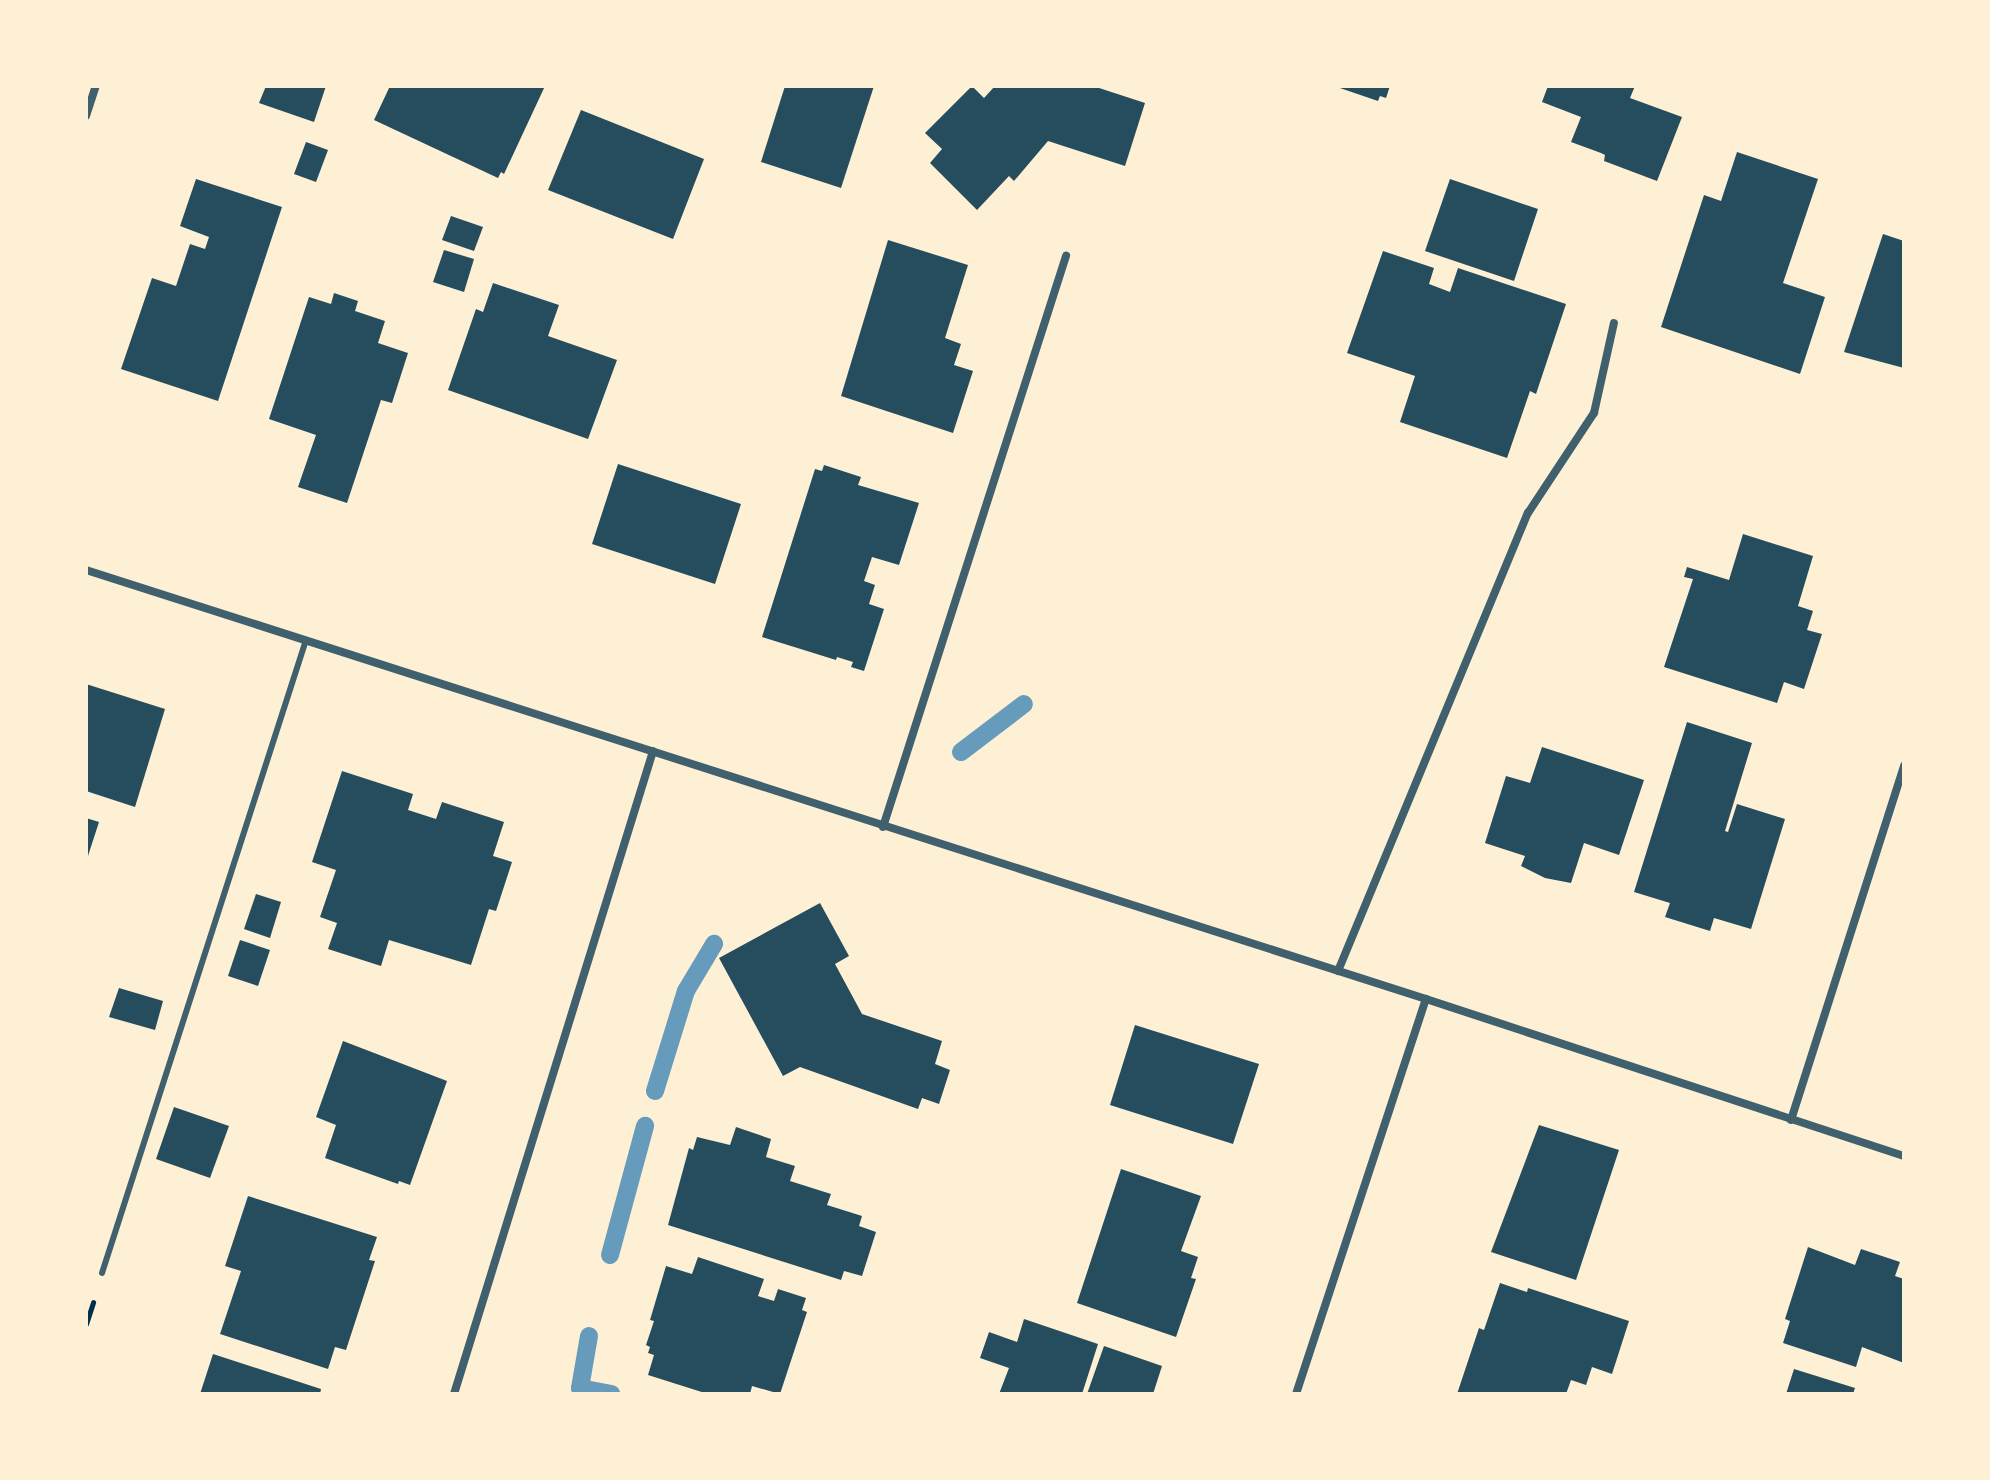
<!DOCTYPE html>
<style>
body{margin:0}
#map{position:relative;width:1990px;height:1480px;overflow:hidden;background:#fdf0d5;font-family:Raleway,sans-serif}
div>[style]{position:absolute}
.stream>*{height:18px;margin:-9px;padding:0 9px;transform-origin:9px;border-radius:9px;background:#669bbc}
.building>*{inset:0;background:#264d5e}
.path>*{height:5px;margin:-2.5px;padding:0 2.5px;transform-origin:2.5px;border-radius:2.5px;background:#003049}
.service>*{height:6px;margin:-3px;padding:0 3px;transform-origin:3px;border-radius:3px;background:#3f606c}
.minor>*{height:8px;margin:-4px;padding:0 4px;transform-origin:4px;border-radius:4px;background:#3f606c}
span{translate:-50% -50%;white-space:nowrap;text-align:center;line-height:1.15;-webkit-text-stroke:7px #fdf0d5;paint-order:stroke}
.frame{position:absolute;inset:0;border:88px solid #fdf0d5;pointer-events:none}
</style>
<div id="map">
<div class="stream">
<i style="left:961px;top:752px;width:79px;rotate:-37.3deg"></i>
<i style="left:655px;top:1091px;width:105px;rotate:-72.8deg"></i>
<i style="left:686px;top:991px;width:55px;rotate:-59.2deg"></i>
<i style="left:610px;top:1255px;width:134px;rotate:-74.8deg"></i>
<i style="left:589px;top:1336px;width:53px;rotate:99.8deg"></i>
<i style="left:580px;top:1388px;width:32px;rotate:11deg"></i>
</div>
<div class="building">
<i style="clip-path:polygon(266px 86px,326px 86px,314px 122px,259px 103px)"></i>
<i style="clip-path:polygon(390px 86px,545px 86px,504px 174px,501px 172px,498px 178px,374px 120px)"></i>
<i style="clip-path:polygon(785px 86px,874px 86px,841px 188px,761px 162px)"></i>
<i style="clip-path:polygon(972px 86px,984px 98px,995px 86px,1093px 86px,1145px 103px,1125px 166px,1048px 141px,1014px 181px,1009px 176px,977px 210px,930px 163px,942px 149px,925px 133px)"></i>
<i style="clip-path:polygon(1334px 86px,1390px 86px,1386px 98px,1380px 96px,1378px 101px)"></i>
<i style="clip-path:polygon(1548px 86px,1635px 86px,1630px 98px,1682px 117px,1657px 181px,1604px 161px,1605px 155px,1601px 153px,1571px 142px,1581px 117px,1542px 102px)"></i>
<i style="clip-path:polygon(581px 110px,704px 159px,673px 239px,548px 190px)"></i>
<i style="clip-path:polygon(306px 142px,328px 150px,316px 182px,294px 174px)"></i>
<i style="clip-path:polygon(1737px 152px,1818px 179px,1783px 283px,1825px 297px,1800px 374px,1661px 327px,1704px 195px,1721px 201px)"></i>
<i style="clip-path:polygon(196px 179px,282px 207px,218px 401px,121px 369px,152px 278px,176px 286px,190px 244px,205px 249px,209px 237px,180px 226px)"></i>
<i style="clip-path:polygon(1450px 179px,1538px 209px,1514px 281px,1425px 251px)"></i>
<i style="clip-path:polygon(451px 216px,483px 227px,474px 251px,442px 240px)"></i>
<i style="clip-path:polygon(1883px 234px,1904px 241px,1904px 368px,1844px 352px)"></i>
<i style="clip-path:polygon(888px 240px,968px 265px,945px 338px,961px 344px,954px 365px,973px 371px,953px 433px,841px 396px)"></i>
<i style="clip-path:polygon(444px 250px,474px 259px,464px 292px,433px 282px)"></i>
<i style="clip-path:polygon(1383px 251px,1434px 268px,1429px 284px,1450px 292px,1458px 268px,1566px 304px,1536px 394px,1530px 391px,1507px 458px,1400px 422px,1415px 376px,1347px 353px)"></i>
<i style="clip-path:polygon(493px 283px,559px 305px,548px 336px,617px 360px,588px 439px,448px 390px,476px 309px,483px 312px)"></i>
<i style="clip-path:polygon(334px 293px,358px 301px,355px 311px,385px 321px,378px 343px,408px 353px,392px 403px,381px 400px,347px 503px,298px 487px,316px 435px,269px 419px,309px 297px,331px 304px)"></i>
<i style="clip-path:polygon(618px 464px,741px 504px,715px 584px,592px 544px)"></i>
<i style="clip-path:polygon(824px 465px,861px 477px,858px 485px,919px 503px,899px 565px,872px 557px,864px 581px,875px 585px,869px 604px,884px 609px,864px 671px,851px 667px,853px 662px,837px 657px,836px 660px,762px 637px,815px 469px,822px 471px)"></i>
<i style="clip-path:polygon(1743px 534px,1813px 556px,1798px 606px,1813px 611px,1807px 630px,1822px 634px,1804px 689px,1784px 682px,1777px 703px,1664px 667px,1693px 579px,1684px 577px,1687px 567px,1729px 580px)"></i>
<i style="clip-path:polygon(86px 684px,165px 709px,135px 807px,86px 791px)"></i>
<i style="clip-path:polygon(1687px 722px,1752px 743px,1725px 831px,1728px 832px,1737px 804px,1785px 819px,1751px 929px,1714px 918px,1710px 931px,1665px 917px,1670px 903px,1634px 892px)"></i>
<i style="clip-path:polygon(1542px 747px,1644px 780px,1619px 855px,1584px 843px,1571px 883px,1545px 878px,1521px 866px,1525px 856px,1485px 843px,1506px 776px,1530px 783px)"></i>
<i style="clip-path:polygon(342px 771px,413px 794px,408px 810px,436px 819px,442px 802px,504px 822px,493px 856px,512px 862px,496px 911px,489px 909px,471px 965px,389px 940px,381px 966px,328px 949px,337px 923px,320px 917px,336px 870px,312px 862px)"></i>
<i style="clip-path:polygon(86px 818px,99px 822px,87px 859px,86px 859px)"></i>
<i style="clip-path:polygon(256px 894px,281px 902px,270px 938px,244px 929px)"></i>
<i style="clip-path:polygon(820px 903px,849px 956px,835px 964px,862px 1014px,942px 1041px,935px 1064px,950px 1070px,939px 1104px,922px 1098px,918px 1109px,800px 1067px,783px 1076px,719px 958px)"></i>
<i style="clip-path:polygon(240px 940px,270px 950px,258px 986px,228px 976px)"></i>
<i style="clip-path:polygon(119px 988px,163px 1001px,155px 1030px,109px 1017px)"></i>
<i style="clip-path:polygon(1135px 1025px,1259px 1064px,1233px 1144px,1110px 1105px)"></i>
<i style="clip-path:polygon(343px 1041px,447px 1081px,410px 1185px,399px 1181px,398px 1184px,325px 1158px,336px 1125px,316px 1117px)"></i>
<i style="clip-path:polygon(174px 1107px,229px 1126px,210px 1178px,156px 1159px)"></i>
<i style="clip-path:polygon(1539px 1125px,1619px 1150px,1576px 1280px,1491px 1252px)"></i>
<i style="clip-path:polygon(736px 1127px,771px 1139px,766px 1157px,795px 1166px,790px 1181px,831px 1194px,827px 1205px,862px 1216px,859px 1226px,876px 1232px,862px 1276px,844px 1271px,841px 1280px,668px 1225px,689px 1148px,693px 1150px,697px 1137px,730px 1145px)"></i>
<i style="clip-path:polygon(1121px 1169px,1201px 1196px,1181px 1251px,1198px 1257px,1191px 1278px,1196px 1279px,1176px 1337px,1077px 1303px)"></i>
<i style="clip-path:polygon(248px 1196px,377px 1237px,369px 1260px,375px 1261px,346px 1350px,335px 1347px,328px 1369px,220px 1334px,241px 1271px,225px 1266px)"></i>
<i style="clip-path:polygon(1808px 1247px,1855px 1265px,1861px 1249px,1900px 1262px,1895px 1276px,1904px 1279px,1904px 1363px,1862px 1347px,1856px 1367px,1783px 1343px,1790px 1321px,1785px 1319px)"></i>
<i style="clip-path:polygon(698px 1257px,764px 1279px,758px 1296px,774px 1301px,778px 1289px,806px 1298px,802px 1310px,807px 1312px,780px 1394px,752px 1386px,750px 1394px,708px 1394px,648px 1375px,654px 1355px,648px 1353px,650px 1347px,646px 1345px,654px 1321px,650px 1320px,666px 1266px,692px 1274px)"></i>
<i style="clip-path:polygon(1500px 1283px,1527px 1292px,1528px 1288px,1629px 1321px,1612px 1374px,1592px 1367px,1586px 1385px,1571px 1380px,1566px 1394px,1457px 1394px,1479px 1328px,1484px 1330px)"></i>
<i style="clip-path:polygon(1024px 1319px,1098px 1344px,1082px 1394px,999px 1394px,1009px 1368px,980px 1358px,989px 1332px,1017px 1342px)"></i>
<i style="clip-path:polygon(1104px 1346px,1162px 1366px,1153px 1394px,1087px 1394px)"></i>
<i style="clip-path:polygon(213px 1354px,321px 1389px,320px 1394px,200px 1394px)"></i>
<i style="clip-path:polygon(1794px 1369px,1855px 1388px,1853px 1394px,1786px 1394px)"></i>
</div>
<div class="path">
<i style="left:86px;top:1324px;width:23px;rotate:-72deg"></i>
</div>
<div class="service">
<i style="left:102px;top:1273px;width:665px;rotate:-72.14deg"></i>
</div>
<div class="minor">
<i style="left:86px;top:116px;width:32px;rotate:-72deg"></i>
<i style="left:86px;top:570px;width:1407px;rotate:17.75deg"></i>
<i style="left:1426px;top:999px;width:503px;rotate:18.18deg"></i>
<i style="left:883px;top:827px;width:600px;rotate:-72.23deg"></i>
<i style="left:1338px;top:971px;width:496px;rotate:-67.5deg"></i>
<i style="left:1528px;top:513px;width:120px;rotate:-56.6deg"></i>
<i style="left:1594px;top:413px;width:92px;rotate:-77.5deg"></i>
<i style="left:1791px;top:1120px;width:372px;rotate:-72.3deg"></i>
<i style="left:454px;top:1394px;width:673px;rotate:-72.8deg"></i>
<i style="left:1296px;top:1394px;width:416px;rotate:-71.8deg"></i>
</div>
<div class="frame"></div>
</div>
